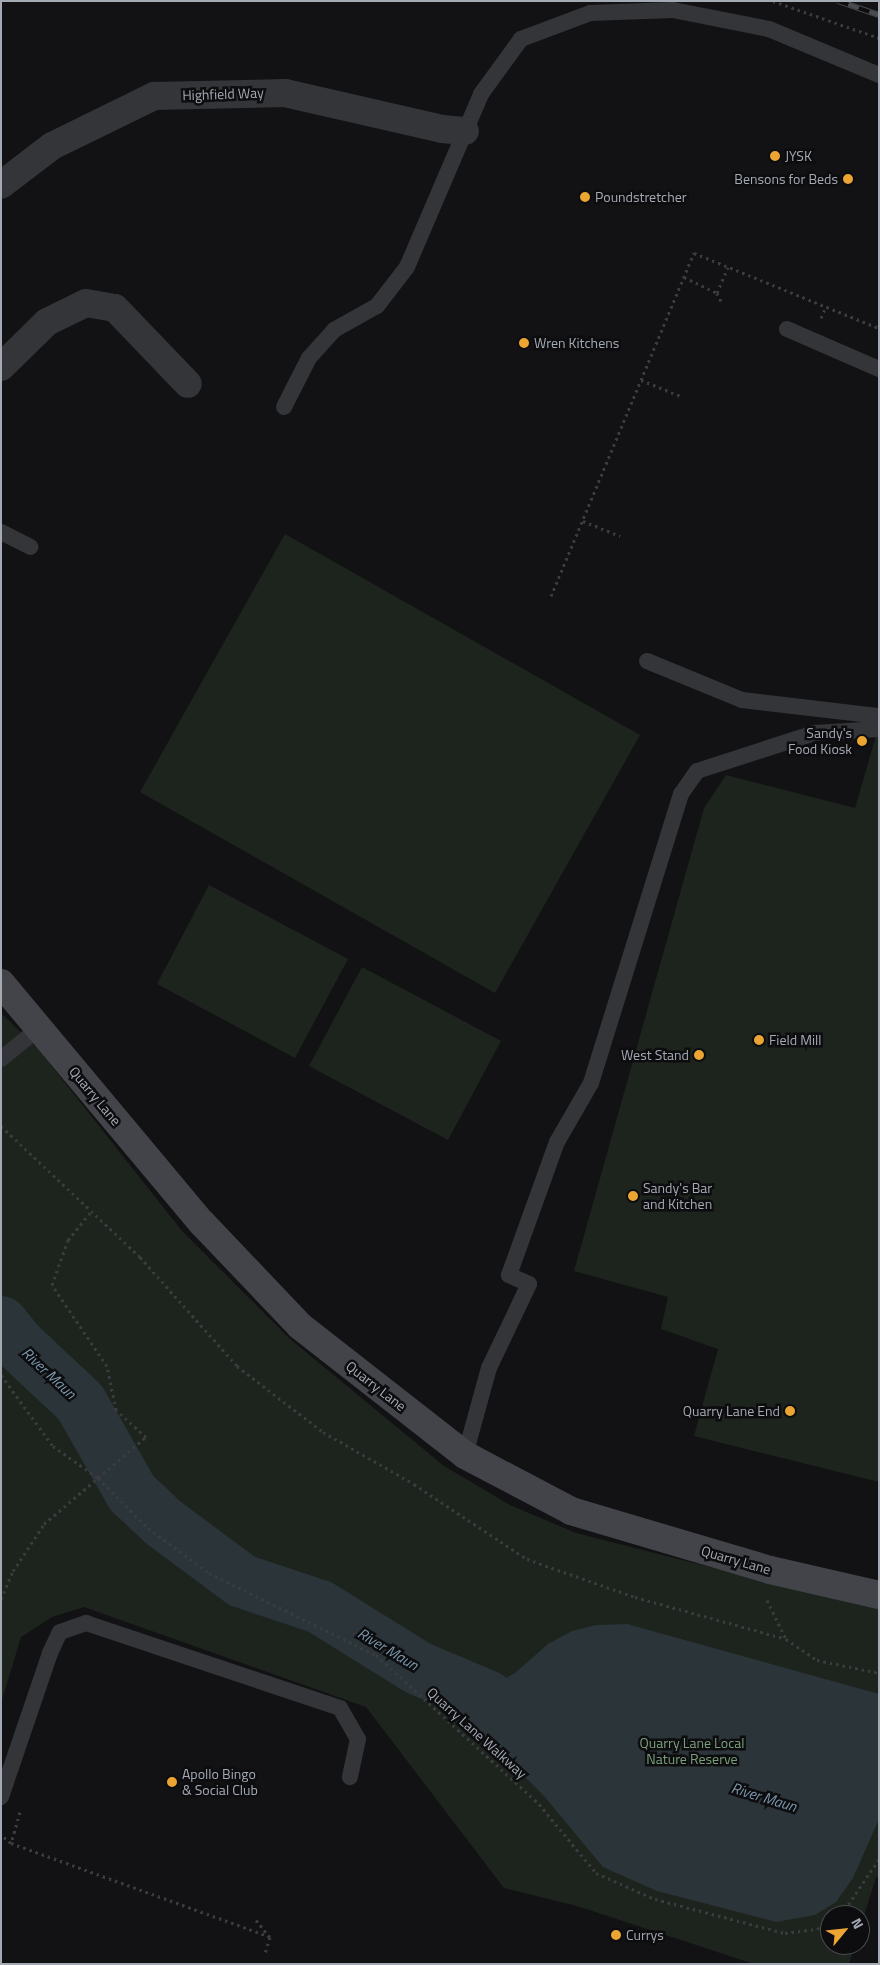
<!DOCTYPE html>
<style>
body{margin:0}
#map{position:relative;width:880px;height:1965px;overflow:hidden;background:#121214;font-family:"Titillium Web",sans-serif}
div>[style]{position:absolute}
.green>*{inset:0;background:#1d241d}
.water>*{inset:0;background:#2b3439}
.river>*{height:54px;margin:-27px;padding:0 27px;transform-origin:27px;border-radius:27px;background:#2b3439}
.path>*{height:3px;margin-top:-1.5px;transform-origin:0;background:repeating-linear-gradient(90deg,#3a3c40 0 2.5px,transparent 0 6.5px)}
.lane>*{height:16px;margin:-8px;padding:0 8px;transform-origin:8px;border-radius:8px;background:#333539}
.street>*{height:28px;margin:-14px;padding:0 14px;transform-origin:14px;border-radius:14px;background:#333539}
.secondary>*{height:28px;margin:-14px;padding:0 14px;transform-origin:14px;border-radius:14px;background:#424449}
.rail>*{height:5.5px;margin-top:-2.75px;transform-origin:0;background:repeating-linear-gradient(90deg,#0d0d0f 0 11px,#494b50 0 22px);box-sizing:border-box;border-block:1px solid #494b50}
.dots>*{width:14px;height:14px;translate:-50% -50%;box-sizing:border-box;border:2px solid #0d0d0f;border-radius:50%}
span{translate:-50% -50%;white-space:nowrap;text-align:center;line-height:1.15;-webkit-text-stroke:5px #0d0d0f;paint-order:stroke}
.street-label{font-size:14px;color:#a4aab4}
.poi-label{font-size:14px;color:#a4aab4}
.left{translate:0 -50%;text-align:left}
.right{translate:-100% -50%;text-align:right}
.park-label{font-size:14px;color:#7b9f7c}
.water-label{font-size:15px;color:#7c99af;font-style:italic}
.frame{position:absolute;inset:0;border:2px solid #a4aab4;pointer-events:none}
.north{position:absolute;left:820px;top:1905px;width:50px;height:50px;box-sizing:border-box;background:#0d0d0f;border:1px solid #494c51;border-radius:50%;rotate:62deg;font-size:14px;font-weight:700;line-height:20px;text-align:center;color:#a4aab4}
.north::after{content:'';display:block;margin:auto;width:18px;height:22px;background:#eca532;clip-path:polygon(50% 0,100% 100%,50% 72%,0 100%)}
</style>
<div id="map">
<div class="green">
<i style="clip-path:polygon(285px 534px,640px 735px,495px 993px,140px 792px)"></i>
<i style="clip-path:polygon(876px 736px,879px 737px,879px 1482px,694px 1436px,718px 1349px,661px 1329px,668px 1297px,574px 1271px,704px 808px,726px 775px,855px 808px)"></i>
<i style="clip-path:polygon(209px 885px,348px 959px,295px 1058px,157px 984px)"></i>
<i style="clip-path:polygon(362px 967px,501px 1041px,448px 1140px,309px 1066px)"></i>
<i style="clip-path:polygon(1px 1013px,39px 1050px,182px 1231px,290px 1339px,444px 1466px,510px 1505px,576px 1533px,733px 1573px,879px 1604px,879px 1878px,876px 1877px,860px 1929px,860px 1915px,830px 1915px,830px 1945px,855px 1945px,849px 1964px,754px 1964px,577px 1906px,504px 1888px,366px 1707px,84px 1607px,52px 1617px,21px 1637px,1px 1703px)"></i>
</div>
<div class="water">
<i style="clip-path:polygon(627px 1624px,879px 1694px,879px 1819px,853px 1878px,836px 1902px,815px 1915px,776px 1922px,657px 1891px,603px 1867px,544px 1796px,418px 1668px,444px 1668px,471px 1683px,492px 1686px,515px 1673px,548px 1644px,572px 1631px,596px 1625px)"></i>
</div>
<div class="river">
<i style="left:1px;top:1323px;width:28px;rotate:51deg"></i>
<i style="left:19px;top:1345px;width:83px;rotate:43.1deg"></i>
<i style="left:80px;top:1402px;width:105px;rotate:60.3deg"></i>
<i style="left:132px;top:1493px;width:44px;rotate:43.2deg"></i>
<i style="left:164px;top:1523px;width:97px;rotate:36.6deg"></i>
<i style="left:242px;top:1581px;width:82px;rotate:18.4deg"></i>
<i style="left:320px;top:1607px;width:115px;rotate:31.9deg"></i>
<i style="left:418px;top:1668px;width:75px;rotate:22.8deg"></i>
</div>
<div class="path">
<i style="left:773px;top:1px;width:112px;rotate:19.2deg"></i>
<i style="left:684px;top:277px;width:37px;rotate:26deg"></i>
<i style="left:721px;top:301px;width:9px;rotate:-117deg"></i>
<i style="left:717px;top:293px;width:28px;rotate:-67deg"></i>
<i style="left:821px;top:318px;width:13px;rotate:-67deg"></i>
<i style="left:641px;top:380px;width:42px;rotate:22.3deg"></i>
<i style="left:583px;top:521px;width:40px;rotate:22deg"></i>
<i style="left:551px;top:596px;width:372px;rotate:-67.4deg"></i>
<i style="left:694px;top:253px;width:200px;rotate:22.1deg"></i>
<i style="left:1px;top:1126px;width:191px;rotate:43.3deg"></i>
<i style="left:140px;top:1257px;width:146px;rotate:48.3deg"></i>
<i style="left:237px;top:1366px;width:108px;rotate:37.5deg"></i>
<i style="left:323px;top:1432px;width:105px;rotate:29.7deg"></i>
<i style="left:414px;top:1484px;width:136px;rotate:33.6deg"></i>
<i style="left:527px;top:1559px;width:114px;rotate:19.4deg"></i>
<i style="left:635px;top:1597px;width:157px;rotate:15.5deg"></i>
<i style="left:1px;top:1375px;width:88px;rotate:53.8deg"></i>
<i style="left:53px;top:1446px;width:55px;rotate:35.4deg"></i>
<i style="left:98px;top:1478px;width:71px;rotate:45deg"></i>
<i style="left:148px;top:1528px;width:76px;rotate:36.4deg"></i>
<i style="left:209px;top:1573px;width:186px;rotate:26.2deg"></i>
<i style="left:376px;top:1655px;width:221px;rotate:42.4deg"></i>
<i style="left:539px;top:1804px;width:89px;rotate:50.4deg"></i>
<i style="left:596px;top:1873px;width:64px;rotate:23.8deg"></i>
<i style="left:655px;top:1899px;width:134px;rotate:14.7deg"></i>
<i style="left:785px;top:1933px;width:32px;rotate:-7deg"></i>
<i style="left:817px;top:1929px;width:15px;rotate:-28deg"></i>
<i style="left:1px;top:1599px;width:30px;rotate:-67deg"></i>
<i style="left:13px;top:1571px;width:56px;rotate:-56.6deg"></i>
<i style="left:44px;top:1524px;width:134px;rotate:-40.5deg"></i>
<i style="left:146px;top:1437px;width:40px;rotate:-138deg"></i>
<i style="left:116px;top:1410px;width:45px;rotate:-101.6deg"></i>
<i style="left:107px;top:1366px;width:98px;rotate:-124.2deg"></i>
<i style="left:52px;top:1285px;width:48px;rotate:-70.4deg"></i>
<i style="left:68px;top:1240px;width:38px;rotate:-51deg"></i>
<i style="left:767px;top:1600px;width:43px;rotate:64deg"></i>
<i style="left:786px;top:1639px;width:37px;rotate:34deg"></i>
<i style="left:817px;top:1660px;width:63px;rotate:11.8deg"></i>
<i style="left:20px;top:1812px;width:32px;rotate:106deg"></i>
<i style="left:11px;top:1843px;width:276px;rotate:19.9deg"></i>
<i style="left:270px;top:1937px;width:17px;rotate:107deg"></i>
<i style="left:4px;top:1837px;width:9px;rotate:41deg"></i>
<i style="left:841px;top:1915px;width:68px;rotate:-55.8deg"></i>
<i style="left:256px;top:1920px;width:22px;rotate:51deg"></i>
</div>
<div class="lane">
<i style="left:787px;top:329px;width:100px;rotate:23.5deg"></i>
<i style="left:284px;top:407px;width:55px;rotate:-63deg"></i>
<i style="left:309px;top:358px;width:38px;rotate:-48deg"></i>
<i style="left:334px;top:330px;width:49px;rotate:-29.2deg"></i>
<i style="left:377px;top:306px;width:49px;rotate:-52.4deg"></i>
<i style="left:407px;top:267px;width:188px;rotate:-66.8deg"></i>
<i style="left:481px;top:94px;width:68px;rotate:-54deg"></i>
<i style="left:521px;top:39px;width:74px;rotate:-20.6deg"></i>
<i style="left:590px;top:13px;width:83px;rotate:-2.1deg"></i>
<i style="left:673px;top:10px;width:98px;rotate:11.2deg"></i>
<i style="left:769px;top:29px;width:119px;rotate:22.7deg"></i>
<i style="left:1px;top:532px;width:33px;rotate:27deg"></i>
<i style="left:647px;top:661px;width:103px;rotate:22.3deg"></i>
<i style="left:742px;top:700px;width:138px;rotate:6.7deg"></i>
<i style="left:1px;top:1059px;width:49px;rotate:-39.2deg"></i>
<i style="left:465px;top:1455px;width:90px;rotate:-74.6deg"></i>
<i style="left:489px;top:1368px;width:93px;rotate:-64.5deg"></i>
<i style="left:529px;top:1284px;width:22px;rotate:-156deg"></i>
<i style="left:509px;top:1275px;width:141px;rotate:-70.2deg"></i>
<i style="left:557px;top:1142px;width:68px;rotate:-60deg"></i>
<i style="left:591px;top:1083px;width:303px;rotate:-72.7deg"></i>
<i style="left:681px;top:794px;width:28px;rotate:-55deg"></i>
<i style="left:697px;top:771px;width:124px;rotate:-17.9deg"></i>
<i style="left:815px;top:733px;width:64px;rotate:-3.6deg"></i>
<i style="left:1px;top:1797px;width:152px;rotate:-71.2deg"></i>
<i style="left:50px;top:1653px;width:23px;rotate:-65deg"></i>
<i style="left:60px;top:1632px;width:28px;rotate:-19deg"></i>
<i style="left:86px;top:1623px;width:268px;rotate:18.5deg"></i>
<i style="left:340px;top:1708px;width:36px;rotate:60deg"></i>
<i style="left:358px;top:1739px;width:39px;rotate:102deg"></i>
</div>
<div class="street">
<i style="left:1px;top:185px;width:64px;rotate:-37.4deg"></i>
<i style="left:52px;top:146px;width:114px;rotate:-26.1deg"></i>
<i style="left:154px;top:96px;width:131px;rotate:-1.3deg"></i>
<i style="left:285px;top:93px;width:161px;rotate:12.9deg"></i>
<i style="left:442px;top:129px;width:23px;rotate:5deg"></i>
<i style="left:1px;top:367px;width:64px;rotate:-44.4deg"></i>
<i style="left:47px;top:322px;width:43px;rotate:-26deg"></i>
<i style="left:86px;top:303px;width:29px;rotate:10deg"></i>
<i style="left:115px;top:308px;width:105px;rotate:46.2deg"></i>
</div>
<div class="secondary">
<i style="left:1px;top:983px;width:313px;rotate:50.1deg"></i>
<i style="left:202px;top:1223px;width:142px;rotate:46.4deg"></i>
<i style="left:300px;top:1326px;width:209px;rotate:38deg"></i>
<i style="left:465px;top:1455px;width:120px;rotate:27.8deg"></i>
<i style="left:571px;top:1511px;width:208px;rotate:16.5deg"></i>
<i style="left:770px;top:1570px;width:112px;rotate:12.9deg"></i>
</div>
<div class="rail">
<i style="left:838px;top:1px;width:43px;rotate:18.9deg"></i>
</div>
<div class="dots">
<i style="left:775px;top:156px;background:#eca532"></i>
<i style="left:848px;top:179px;background:#eca532"></i>
<i style="left:585px;top:197px;background:#eca532"></i>
<i style="left:524px;top:343px;background:#eca532"></i>
<i style="left:862px;top:741px;background:#eca532"></i>
<i style="left:759px;top:1040px;background:#eca532"></i>
<i style="left:699px;top:1055px;background:#eca532"></i>
<i style="left:633px;top:1196px;background:#eca532"></i>
<i style="left:790px;top:1411px;background:#eca532"></i>
<i style="left:172px;top:1782px;background:#eca532"></i>
<i style="left:616px;top:1935px;background:#eca532"></i>
</div>
<div class="street-label">
<span style="left:223px;top:94px;rotate:-2deg">Highfield Way</span>
<span style="left:95px;top:1096px;rotate:50deg">Quarry Lane</span>
<span style="left:376px;top:1386px;rotate:38deg">Quarry Lane</span>
<span style="left:736px;top:1560px;rotate:16deg">Quarry Lane</span>
<span style="left:477px;top:1733px;rotate:42deg">Quarry Lane Walkway</span>
</div>
<div class="poi-label">
<span class="left" style="left:785px;top:156px">JYSK</span>
<span class="right" style="left:838px;top:179px">Bensons for Beds</span>
<span class="left" style="left:595px;top:197px">Poundstretcher</span>
<span class="left" style="left:534px;top:343px">Wren Kitchens</span>
<span class="right" style="left:852px;top:741px">Sandy's<br>Food Kiosk</span>
<span class="left" style="left:769px;top:1040px">Field Mill</span>
<span class="right" style="left:689px;top:1055px">West Stand</span>
<span class="left" style="left:643px;top:1196px">Sandy's Bar<br>and Kitchen</span>
<span class="right" style="left:780px;top:1411px">Quarry Lane End</span>
<span class="left" style="left:182px;top:1782px">Apollo Bingo<br>&amp; Social Club</span>
<span class="left" style="left:626px;top:1935px">Currys</span>
</div>
<div class="park-label">
<span style="left:692px;top:1751px">Quarry Lane Local<br>Nature Reserve</span>
</div>
<div class="water-label">
<span style="left:49px;top:1373px;rotate:43deg">River Maun</span>
<span style="left:388px;top:1649px;rotate:31deg">River Maun</span>
<span style="left:764px;top:1797px;rotate:17deg">River Maun</span>
</div>
<div class="frame"></div>
<div class="north">N</div>
</div>
